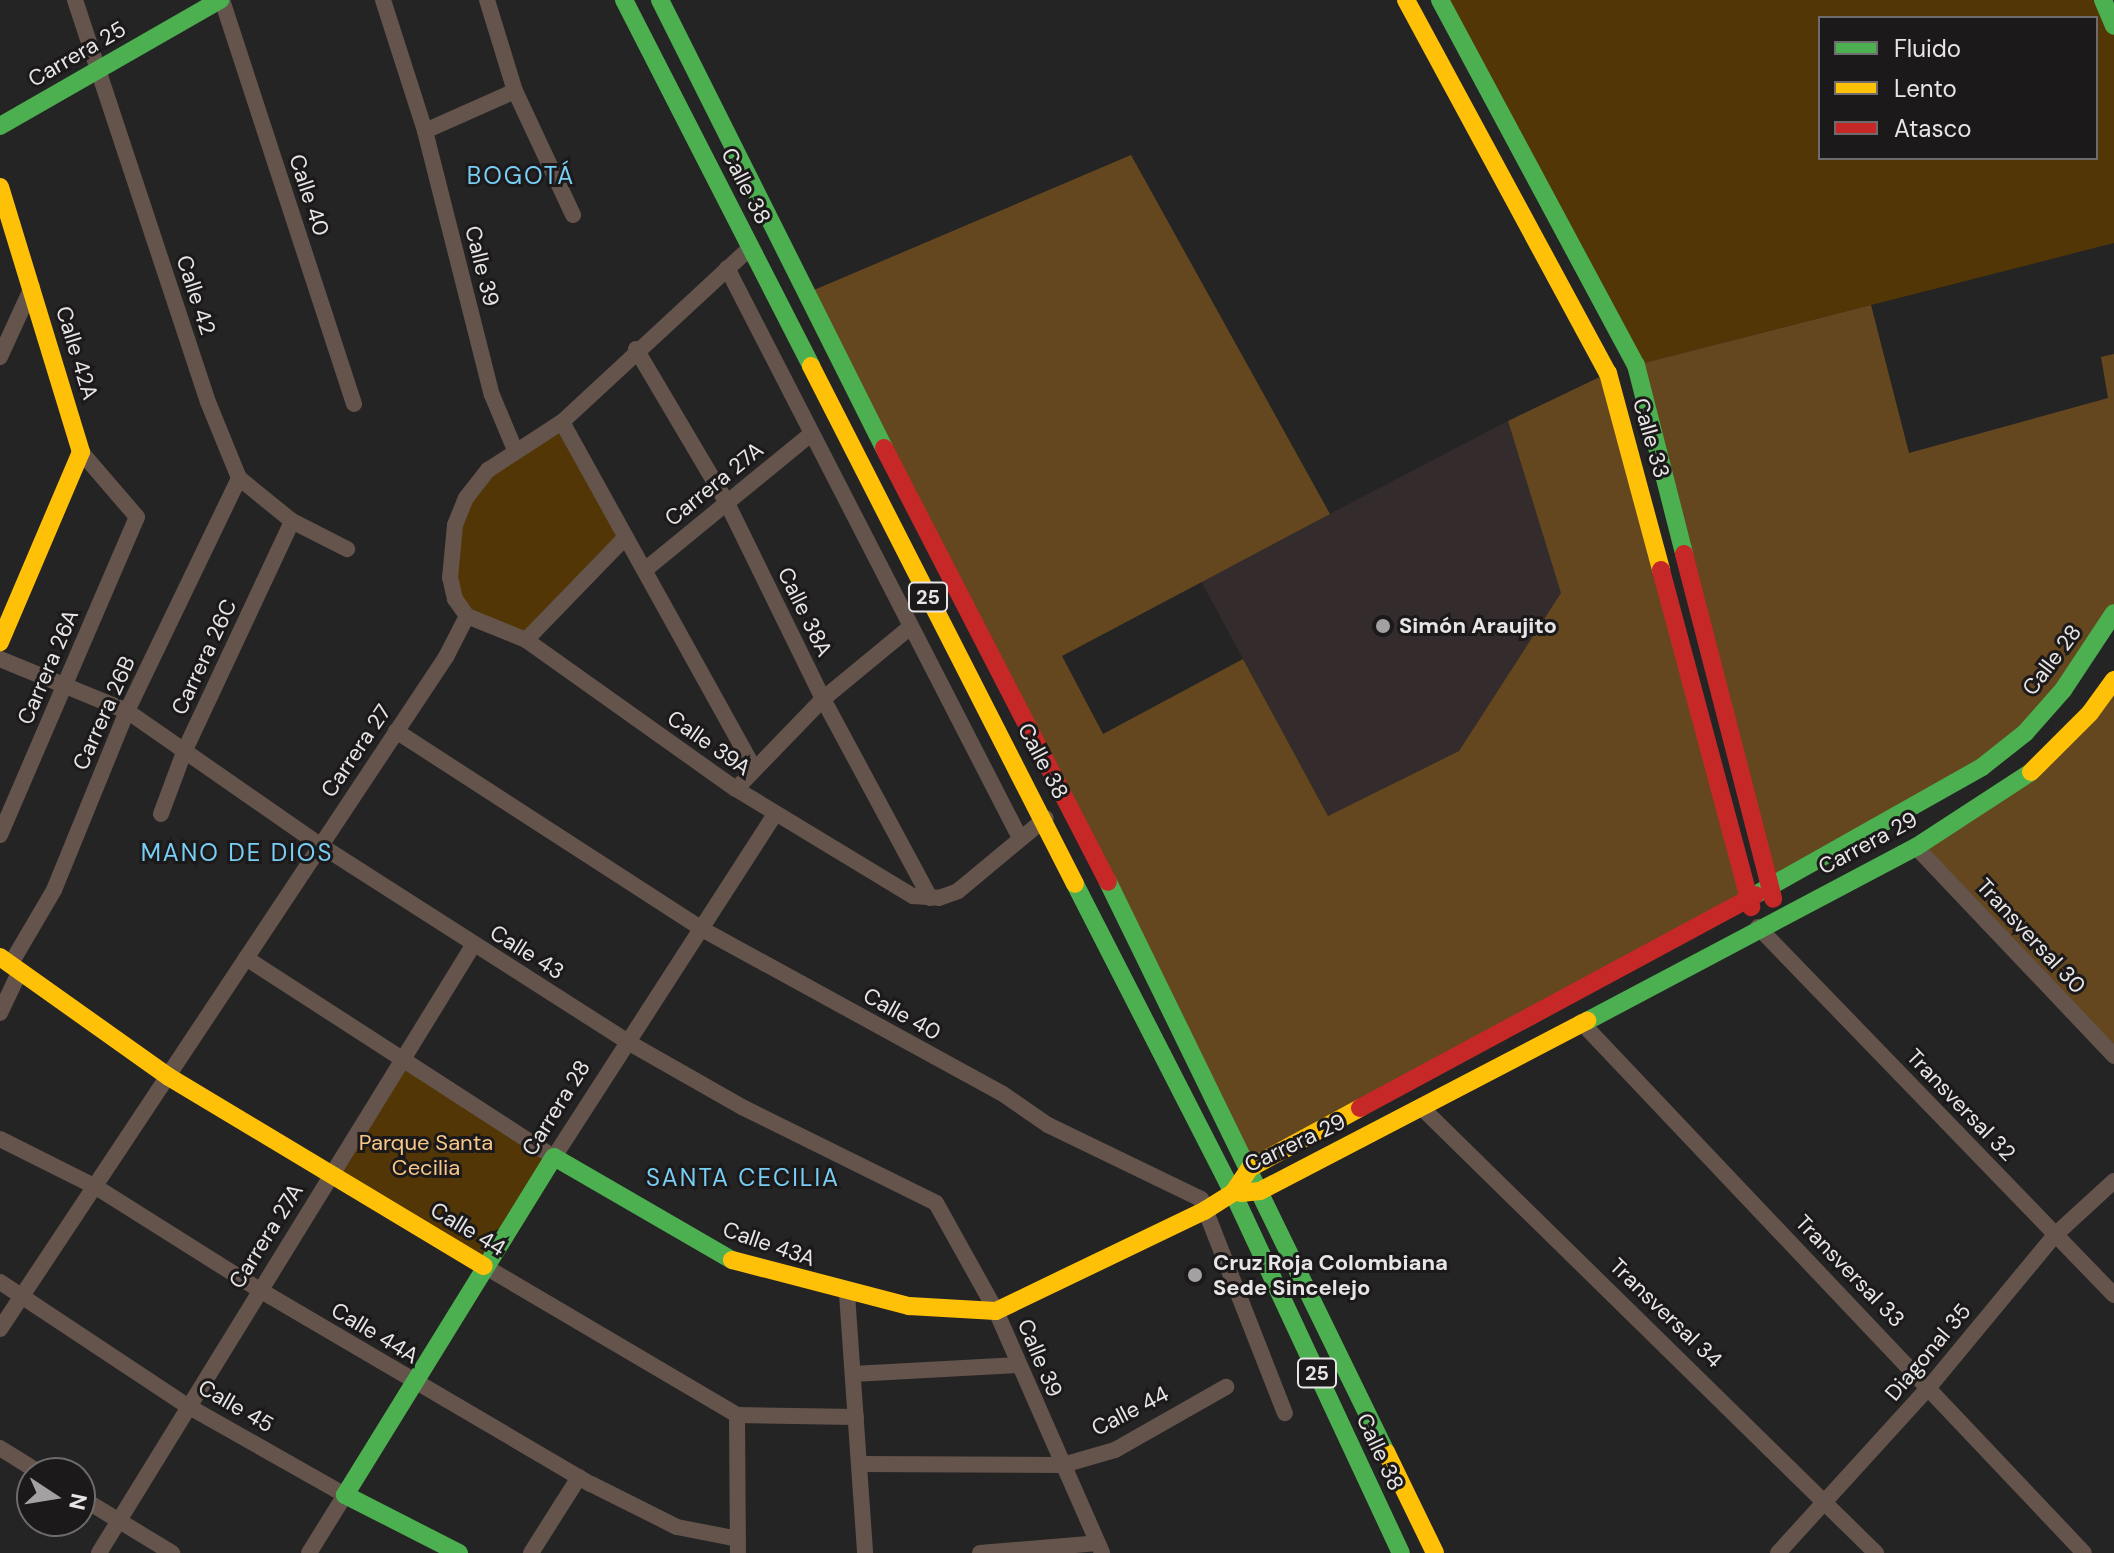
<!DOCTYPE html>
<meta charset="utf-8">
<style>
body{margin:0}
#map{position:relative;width:2114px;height:1553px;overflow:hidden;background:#252424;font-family:"DM Sans",sans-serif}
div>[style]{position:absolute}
.built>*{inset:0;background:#342c2c}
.green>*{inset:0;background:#523606}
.forest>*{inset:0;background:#64471e}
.street>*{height:16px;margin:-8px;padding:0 8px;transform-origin:8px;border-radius:8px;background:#64544c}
.fast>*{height:18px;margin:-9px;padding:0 9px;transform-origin:9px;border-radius:9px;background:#4caf50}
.slow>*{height:18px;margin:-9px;padding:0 9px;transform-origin:9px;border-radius:9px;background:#ffc107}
.jam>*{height:18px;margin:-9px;padding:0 9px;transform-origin:9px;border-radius:9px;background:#c62828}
.dots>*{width:22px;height:22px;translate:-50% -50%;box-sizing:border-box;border:4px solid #1c191a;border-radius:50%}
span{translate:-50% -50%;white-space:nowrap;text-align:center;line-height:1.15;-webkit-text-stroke:6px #1c191a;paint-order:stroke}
.shield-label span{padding:2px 6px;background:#1c191a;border:2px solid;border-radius:6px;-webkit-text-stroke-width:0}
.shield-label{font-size:20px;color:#e7e5e5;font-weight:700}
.street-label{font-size:22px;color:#e7e5e5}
.poi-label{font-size:22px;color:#e7e5e5;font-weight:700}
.left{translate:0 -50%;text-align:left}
.park-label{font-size:22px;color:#f8c88a}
.neighbourhood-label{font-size:24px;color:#78cef5;letter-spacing:2px}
.legend{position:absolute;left:1818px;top:16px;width:280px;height:144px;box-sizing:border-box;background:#1c191a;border:2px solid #6d6b6b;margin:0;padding:10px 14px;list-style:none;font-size:24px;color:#e7e5e5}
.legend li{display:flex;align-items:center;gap:16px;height:40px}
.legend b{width:40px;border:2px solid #6d6b6b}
.north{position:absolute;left:16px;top:1457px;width:80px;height:80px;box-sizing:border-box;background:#1c191a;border:2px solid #6d6b6b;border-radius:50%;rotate:102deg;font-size:22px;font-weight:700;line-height:32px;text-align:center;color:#e7e5e5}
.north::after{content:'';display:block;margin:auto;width:28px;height:36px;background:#a3a1a1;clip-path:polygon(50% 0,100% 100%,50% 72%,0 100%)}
</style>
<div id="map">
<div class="built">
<i style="clip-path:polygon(1508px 421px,1562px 593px,1459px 751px,1328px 816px,1201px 581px)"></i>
</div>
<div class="green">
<i style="clip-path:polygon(evenodd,1440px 0,2103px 0,2114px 26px,2114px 243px,1636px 365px,1440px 0,1820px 18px,2096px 18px,2096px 158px,1820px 158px,1820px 18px)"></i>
<i style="clip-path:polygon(562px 422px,625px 538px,526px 640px,467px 616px,450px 578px,455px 525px,488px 470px)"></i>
<i style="clip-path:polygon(404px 1060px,554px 1157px,484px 1266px,330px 1175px)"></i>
</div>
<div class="forest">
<i style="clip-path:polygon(1131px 155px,1330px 514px,1062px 656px,1103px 734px,1243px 659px,1328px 816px,1459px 751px,1561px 593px,1508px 421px,1608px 373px,1747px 895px,1250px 1168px,807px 293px)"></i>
<i style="clip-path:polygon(1871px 305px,1909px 453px,2108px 398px,2101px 357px,2114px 354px,2114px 613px,2025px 733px,1769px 885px,1636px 365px)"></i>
<i style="clip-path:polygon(2114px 680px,2114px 1056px,1916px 847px,1987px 802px)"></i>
</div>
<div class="street">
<i style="left:75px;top:0;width:423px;rotate:71.7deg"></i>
<i style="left:208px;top:402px;width:82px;rotate:67.8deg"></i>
<i style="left:239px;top:478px;width:68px;rotate:39.1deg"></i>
<i style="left:292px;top:521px;width:62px;rotate:27deg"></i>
<i style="left:222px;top:0;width:425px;rotate:71.9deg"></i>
<i style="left:383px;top:0;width:138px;rotate:72.2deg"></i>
<i style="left:425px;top:131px;width:272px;rotate:75.8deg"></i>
<i style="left:492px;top:395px;width:60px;rotate:67.3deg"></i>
<i style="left:487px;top:0;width:95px;rotate:72.9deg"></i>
<i style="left:515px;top:91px;width:137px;rotate:64.9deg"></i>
<i style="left:425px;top:131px;width:98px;rotate:-24deg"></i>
<i style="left:727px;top:268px;width:641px;rotate:62.8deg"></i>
<i style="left:636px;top:349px;width:179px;rotate:59.4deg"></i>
<i style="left:727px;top:503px;width:218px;rotate:63.9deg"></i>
<i style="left:823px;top:699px;width:226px;rotate:61.7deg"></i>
<i style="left:0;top:357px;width:77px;rotate:-65.4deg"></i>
<i style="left:562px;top:422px;width:396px;rotate:61deg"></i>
<i style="left:646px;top:569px;width:213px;rotate:-39.3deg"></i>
<i style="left:467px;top:616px;width:64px;rotate:22.1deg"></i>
<i style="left:526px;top:640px;width:257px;rotate:35.4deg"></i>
<i style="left:736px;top:789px;width:207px;rotate:31.2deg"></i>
<i style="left:913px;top:896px;width:26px;rotate:4deg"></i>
<i style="left:939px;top:898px;width:20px;rotate:-20deg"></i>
<i style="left:958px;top:891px;width:114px;rotate:-39.7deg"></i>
<i style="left:526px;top:640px;width:142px;rotate:-45.9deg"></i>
<i style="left:0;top:659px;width:137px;rotate:22.3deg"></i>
<i style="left:127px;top:711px;width:235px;rotate:34.8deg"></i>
<i style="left:320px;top:845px;width:363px;rotate:32.6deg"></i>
<i style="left:626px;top:1041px;width:133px;rotate:29.6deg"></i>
<i style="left:742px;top:1107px;width:216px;rotate:26.3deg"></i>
<i style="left:936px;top:1203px;width:124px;rotate:60.9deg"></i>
<i style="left:996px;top:1311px;width:264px;rotate:66.3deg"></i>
<i style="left:396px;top:731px;width:362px;rotate:32.9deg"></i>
<i style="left:700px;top:928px;width:345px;rotate:28.7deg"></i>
<i style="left:1003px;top:1094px;width:55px;rotate:34.6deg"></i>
<i style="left:1048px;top:1125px;width:170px;rotate:25.8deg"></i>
<i style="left:1201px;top:1199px;width:230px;rotate:68.6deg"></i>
<i style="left:736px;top:789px;width:125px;rotate:-46deg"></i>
<i style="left:823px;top:699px;width:112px;rotate:-39.5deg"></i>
<i style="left:161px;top:814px;width:66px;rotate:-69.6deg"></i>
<i style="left:184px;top:752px;width:255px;rotate:-64.9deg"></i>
<i style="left:0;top:835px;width:346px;rotate:-66.7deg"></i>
<i style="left:137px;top:517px;width:86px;rotate:-130.7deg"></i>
<i style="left:1916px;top:847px;width:288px;rotate:46.5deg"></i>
<i style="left:1758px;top:927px;width:512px;rotate:45.95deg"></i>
<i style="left:246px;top:958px;width:367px;rotate:32.9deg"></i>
<i style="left:554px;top:1157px;width:408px;rotate:-57.2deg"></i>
<i style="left:10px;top:965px;width:87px;rotate:-59.6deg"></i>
<i style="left:54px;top:890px;width:193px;rotate:-67.8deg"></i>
<i style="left:127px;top:711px;width:259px;rotate:-64.3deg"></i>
<i style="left:0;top:1013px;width:44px;rotate:-64.6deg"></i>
<i style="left:1581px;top:1022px;width:731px;rotate:46.55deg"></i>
<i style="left:1422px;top:1108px;width:636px;rotate:44.43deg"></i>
<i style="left:0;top:1139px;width:107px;rotate:26.6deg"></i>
<i style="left:96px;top:1187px;width:191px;rotate:32.2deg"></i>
<i style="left:258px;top:1289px;width:386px;rotate:30.4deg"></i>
<i style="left:591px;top:1484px;width:96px;rotate:26.6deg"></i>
<i style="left:677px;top:1527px;width:62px;rotate:11.1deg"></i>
<i style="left:484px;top:1266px;width:294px;rotate:30.5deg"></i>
<i style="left:737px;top:1415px;width:119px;rotate:1deg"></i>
<i style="left:0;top:1282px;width:223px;rotate:33.5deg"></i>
<i style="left:186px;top:1405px;width:183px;rotate:29.5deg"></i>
<i style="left:345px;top:1495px;width:68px;rotate:121.8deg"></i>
<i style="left:847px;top:1294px;width:260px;rotate:86deg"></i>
<i style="left:0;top:1329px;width:807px;rotate:-56.43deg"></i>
<i style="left:446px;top:657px;width:46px;rotate:-62.9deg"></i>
<i style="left:467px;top:616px;width:21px;rotate:-125deg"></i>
<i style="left:455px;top:599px;width:22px;rotate:-103deg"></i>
<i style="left:450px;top:578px;width:53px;rotate:-84.6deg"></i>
<i style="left:455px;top:525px;width:29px;rotate:-68deg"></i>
<i style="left:466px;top:498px;width:36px;rotate:-52deg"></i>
<i style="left:488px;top:470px;width:88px;rotate:-33deg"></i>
<i style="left:562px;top:422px;width:256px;rotate:-42.8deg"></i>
<i style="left:853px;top:1374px;width:166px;rotate:-3.1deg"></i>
<i style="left:737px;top:1415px;width:138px;rotate:89.6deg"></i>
<i style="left:0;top:1448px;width:47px;rotate:32deg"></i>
<i style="left:859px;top:1464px;width:204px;rotate:0.3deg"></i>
<i style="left:1063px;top:1465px;width:54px;rotate:-16.1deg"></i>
<i style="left:1115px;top:1450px;width:128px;rotate:-29.6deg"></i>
<i style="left:80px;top:1497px;width:108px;rotate:31.3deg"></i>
<i style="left:99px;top:1553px;width:715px;rotate:-58.38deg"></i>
<i style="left:531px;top:1553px;width:90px;rotate:-57.7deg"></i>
<i style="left:980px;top:1553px;width:118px;rotate:-4.8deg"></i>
<i style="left:1778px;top:1553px;width:226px;rotate:-47.7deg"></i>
<i style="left:1930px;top:1386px;width:196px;rotate:-50.4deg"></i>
<i style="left:2055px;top:1235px;width:80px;rotate:-42.5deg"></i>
</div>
<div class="fast">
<i style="left:624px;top:0;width:411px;rotate:62.9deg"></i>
<i style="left:660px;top:0;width:501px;rotate:63.43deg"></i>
<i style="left:1440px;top:0;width:414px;rotate:61.8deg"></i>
<i style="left:1636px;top:365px;width:195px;rotate:75.7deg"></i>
<i style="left:2103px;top:0;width:28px;rotate:67deg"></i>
<i style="left:0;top:126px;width:254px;rotate:-29.8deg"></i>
<i style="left:1108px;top:882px;width:634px;rotate:64deg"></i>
<i style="left:1075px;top:884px;width:347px;rotate:62.9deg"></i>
<i style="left:1233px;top:1193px;width:397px;rotate:65deg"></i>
<i style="left:1755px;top:895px;width:261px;rotate:-29.4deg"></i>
<i style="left:1982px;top:767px;width:55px;rotate:-38.3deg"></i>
<i style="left:2025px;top:733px;width:57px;rotate:-48.5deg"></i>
<i style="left:2063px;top:690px;width:92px;rotate:-56.5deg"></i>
<i style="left:1587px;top:1021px;width:372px;rotate:-27.9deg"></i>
<i style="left:1916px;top:847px;width:137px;rotate:-33.1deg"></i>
<i style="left:459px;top:1553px;width:128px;rotate:-153deg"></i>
<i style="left:345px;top:1495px;width:397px;rotate:-58.3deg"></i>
<i style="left:554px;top:1157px;width:206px;rotate:30.1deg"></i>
</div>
<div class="slow">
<i style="left:1406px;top:0;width:424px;rotate:61.6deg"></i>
<i style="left:1608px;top:373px;width:204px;rotate:74.9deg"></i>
<i style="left:0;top:187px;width:277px;rotate:73deg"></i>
<i style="left:81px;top:452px;width:207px;rotate:113.1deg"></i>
<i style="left:811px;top:366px;width:581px;rotate:62.99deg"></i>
<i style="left:2031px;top:772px;width:83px;rotate:-45deg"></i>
<i style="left:2090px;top:713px;width:41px;rotate:-54deg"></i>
<i style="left:0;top:957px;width:207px;rotate:35.4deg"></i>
<i style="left:169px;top:1077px;width:367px;rotate:31deg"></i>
<i style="left:1241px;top:1193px;width:19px;rotate:-6deg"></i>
<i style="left:1260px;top:1191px;width:369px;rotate:-27.5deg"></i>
<i style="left:732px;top:1260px;width:183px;rotate:14.6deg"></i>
<i style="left:909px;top:1306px;width:87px;rotate:3.3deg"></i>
<i style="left:996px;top:1311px;width:231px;rotate:-25.7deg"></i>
<i style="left:1204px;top:1211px;width:34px;rotate:-32deg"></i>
<i style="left:1233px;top:1193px;width:30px;rotate:-56deg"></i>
<i style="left:1250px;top:1168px;width:125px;rotate:-28.6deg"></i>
<i style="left:1386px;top:1452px;width:112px;rotate:64.1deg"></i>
</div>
<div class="jam">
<i style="left:884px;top:448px;width:488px;rotate:62.7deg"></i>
<i style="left:1684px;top:554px;width:356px;rotate:75.5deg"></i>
<i style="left:1661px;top:570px;width:349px;rotate:75deg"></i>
<i style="left:1360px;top:1108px;width:449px;rotate:-28.3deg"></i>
</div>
<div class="dots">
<i style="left:1383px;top:626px;background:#a3a1a1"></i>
<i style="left:1195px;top:1275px;background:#a3a1a1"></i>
</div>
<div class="shield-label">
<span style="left:928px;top:597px">25</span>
<span style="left:1317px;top:1373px">25</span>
</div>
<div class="street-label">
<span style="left:77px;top:54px;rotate:-30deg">Carrera 25</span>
<span style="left:746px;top:186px;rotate:63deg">Calle 38</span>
<span style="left:309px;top:195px;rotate:72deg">Calle 40</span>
<span style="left:482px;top:266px;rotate:76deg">Calle 39</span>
<span style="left:196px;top:295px;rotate:72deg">Calle 42</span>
<span style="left:77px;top:353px;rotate:73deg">Calle 42A</span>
<span style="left:1651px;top:438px;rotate:74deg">Calle 33</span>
<span style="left:714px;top:484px;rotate:-39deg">Carrera 27A</span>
<span style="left:805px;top:612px;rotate:64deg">Calle 38A</span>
<span style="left:204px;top:657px;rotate:-65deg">Carrera 26C</span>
<span style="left:2052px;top:660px;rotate:-53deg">Calle 28</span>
<span style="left:48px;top:667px;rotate:-67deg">Carrera 26A</span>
<span style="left:104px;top:713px;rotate:-66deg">Carrera 26B</span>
<span style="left:709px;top:743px;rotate:35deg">Calle 39A</span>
<span style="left:356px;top:751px;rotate:-56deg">Carrera 27</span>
<span style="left:1043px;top:761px;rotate:62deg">Calle 38</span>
<span style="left:1868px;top:843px;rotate:-28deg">Carrera 29</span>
<span style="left:2031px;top:936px;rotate:47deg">Transversal 30</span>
<span style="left:527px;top:952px;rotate:32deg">Calle 43</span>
<span style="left:902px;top:1014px;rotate:29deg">Calle 40</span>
<span style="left:1961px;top:1105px;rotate:46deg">Transversal 32</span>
<span style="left:556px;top:1108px;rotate:-58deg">Carrera 28</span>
<span style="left:1295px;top:1143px;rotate:-25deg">Carrera 29</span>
<span style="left:468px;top:1229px;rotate:31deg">Calle 44</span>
<span style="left:266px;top:1236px;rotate:-58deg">Carrera 27A</span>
<span style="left:769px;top:1244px;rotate:19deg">Calle 43A</span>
<span style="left:1850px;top:1271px;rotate:46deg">Transversal 33</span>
<span style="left:1666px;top:1313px;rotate:44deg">Transversal 34</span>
<span style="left:375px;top:1333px;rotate:31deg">Calle 44A</span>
<span style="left:1928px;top:1352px;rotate:-50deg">Diagonal 35</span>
<span style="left:1040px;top:1358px;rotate:67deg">Calle 39</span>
<span style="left:236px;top:1406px;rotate:30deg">Calle 45</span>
<span style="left:1130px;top:1411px;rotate:-27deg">Calle 44</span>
<span style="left:1380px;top:1452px;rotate:65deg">Calle 38</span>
</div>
<div class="poi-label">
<span class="left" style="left:1399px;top:626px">Simón Araujito</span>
<span class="left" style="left:1213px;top:1275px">Cruz Roja Colombiana<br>Sede Sincelejo</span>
</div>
<div class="park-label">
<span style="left:426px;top:1155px">Parque Santa<br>Cecilia</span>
</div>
<div class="neighbourhood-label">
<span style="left:521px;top:176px">BOGOTÁ</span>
<span style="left:237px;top:853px">MANO DE DIOS</span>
<span style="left:743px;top:1178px">SANTA CECILIA</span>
</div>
<ul class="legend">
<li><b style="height:10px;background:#4caf50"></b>Fluido</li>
<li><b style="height:10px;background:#ffc107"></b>Lento</li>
<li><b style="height:10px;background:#c62828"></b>Atasco</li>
</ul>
<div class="north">N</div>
</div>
